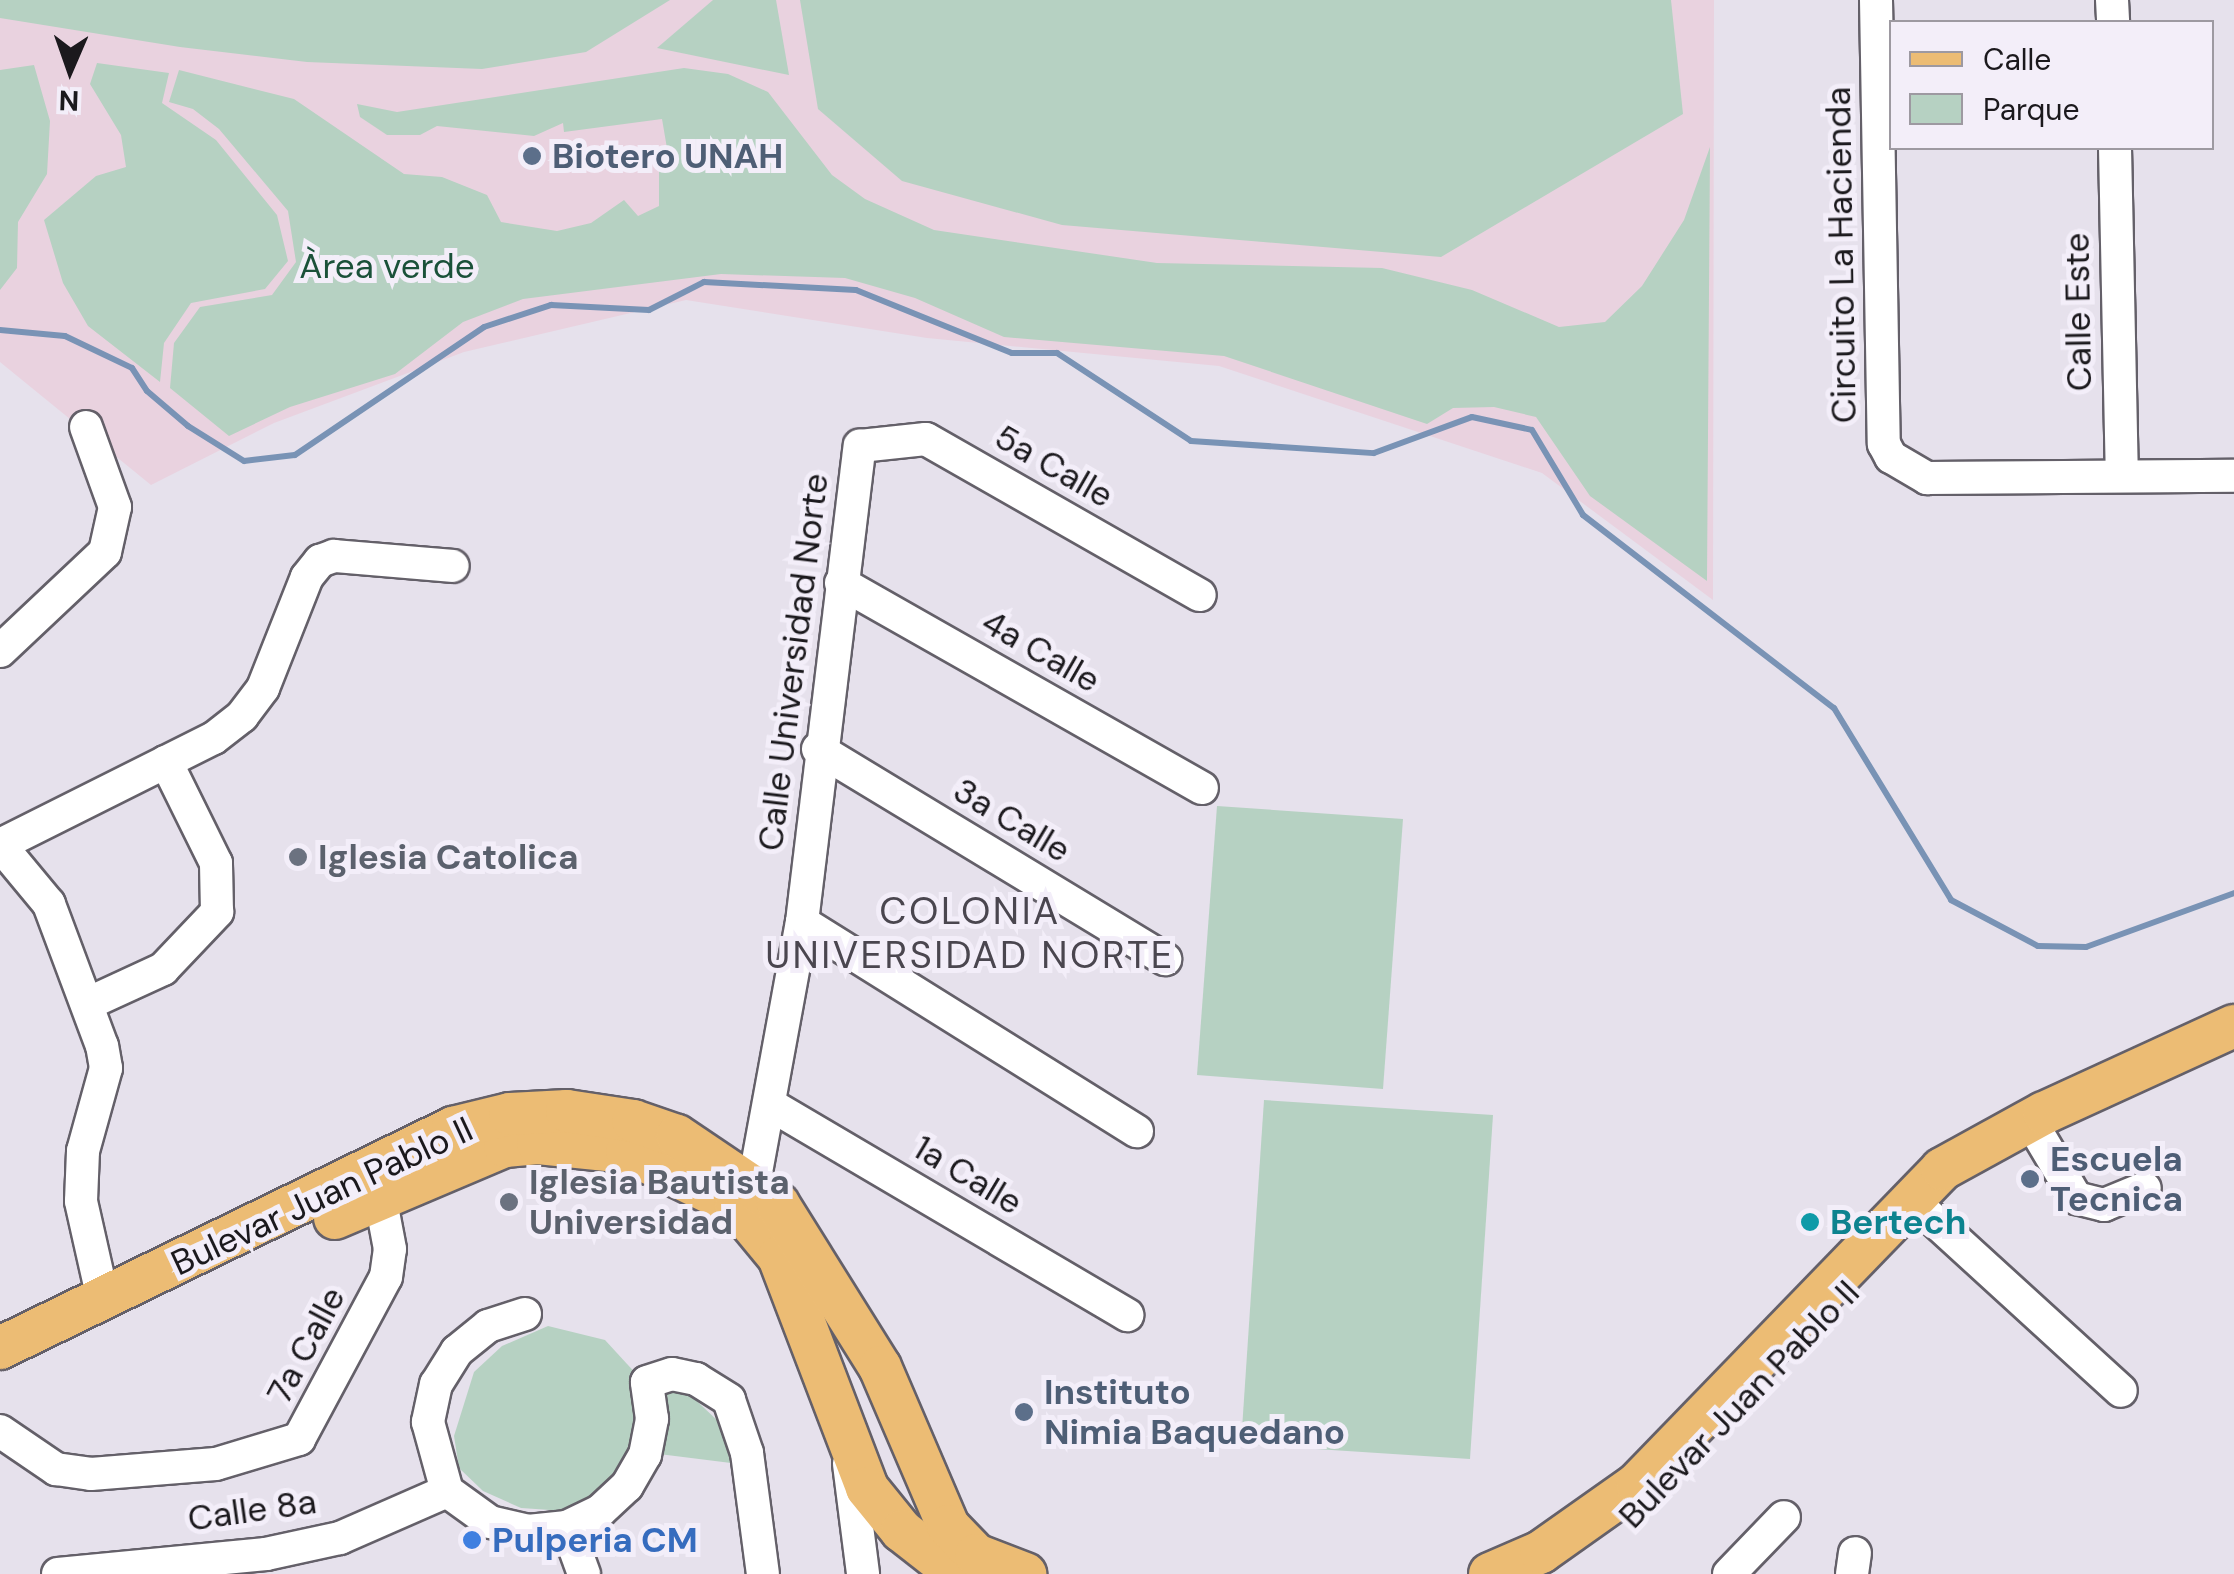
<!DOCTYPE html>
<meta charset="utf-8">
<style>
body{margin:0}
#map{position:relative;width:2234px;height:1574px;overflow:hidden;background:#e6e1ec;font-family:"DM Sans",sans-serif}
div>[style]{position:absolute}
.education>*{inset:0;background:#e9d2df}
.green>*{inset:0;background:#b6d1c2}
.stream>*{height:6px;margin:-3px;padding:0 3px;transform-origin:3px;border-radius:3px;background:#7993b5}
.roads{filter:drop-shadow(2px 0 #646069) drop-shadow(-2px 0 #646069) drop-shadow(0 2px #646069) drop-shadow(0 -2px #646069)}
.minor>*{height:32px;margin:-16px;padding:0 16px;transform-origin:16px;border-radius:16px;background:#fff}
.major>*{height:42px;margin:-21px;padding:0 21px;transform-origin:21px;border-radius:21px;background:#ecbc74}
.dots>*{width:28px;height:28px;translate:-50% -50%;box-sizing:border-box;border:5px solid #f3eef9;border-radius:50%}
span{translate:-50% -50%;white-space:nowrap;text-align:center;line-height:1.15;-webkit-text-stroke:10px #f3eef9;paint-order:stroke}
.service-label{font-size:35px;color:#4e5e75;font-weight:700}
.left{translate:0 -50%;text-align:left}
.street-label{font-size:35px;color:#1b191d}
.park-label{font-size:35px;color:#1a5139}
.worship-label{font-size:35px;color:#5b616d;font-weight:700}
.culture-label{font-size:35px;color:#0d838f;font-weight:700}
.shop-label{font-size:35px;color:#366cbe;font-weight:700}
.neighbourhood-label{font-size:38px;color:#4a464f;letter-spacing:2.5px}
.legend{position:absolute;left:1889px;top:20px;width:325px;height:130px;box-sizing:border-box;background:#f3eef9;border:2px solid #9d99a1;margin:0;padding:12px 18px;list-style:none;font-size:30px;color:#1b191d}
.legend li{display:flex;align-items:center;gap:20px;height:50px}
.legend b{width:50px;border:2px solid #9d99a1}
.north{position:absolute;left:20px;top:20px;width:100px;height:100px;-webkit-text-stroke:8px #f3eef9;paint-order:stroke;rotate:182deg;font-size:28px;font-weight:700;line-height:40px;text-align:center;color:#1b191d}
.north::after{content:'';display:block;margin:auto;width:35px;height:45px;background:#1b191d;clip-path:polygon(50% 0,100% 100%,50% 72%,0 100%)}
</style>
<div id="map">
<div class="education">
<i style="clip-path:polygon(0 0,1714px 0,1713px 600px,1542px 473px,1219px 366px,927px 338px,686px 300px,464px 352px,274px 423px,151px 485px,0 362px)"></i>
</div>
<div class="green">
<i style="clip-path:polygon(0 0,670px 0,586px 52px,482px 69px,307px 62px,180px 47px,0 18px)"></i>
<i style="clip-path:polygon(713px 0,776px 0,789px 75px,657px 48px)"></i>
<i style="clip-path:polygon(800px 0,1671px 0,1683px 114px,1441px 257px,1062px 225px,902px 181px,818px 109px)"></i>
<i style="clip-path:polygon(97px 63px,169px 73px,162px 103px,216px 140px,277px 215px,288px 261px,265px 289px,191px 303px,164px 343px,160px 382px,88px 326px,63px 283px,44px 220px,96px 176px,126px 167px,121px 135px,90px 84px)"></i>
<i style="clip-path:polygon(34px 65px,50px 121px,47px 174px,18px 222px,17px 268px,0 290px,0 70px)"></i>
<i style="clip-path:polygon(684px 68px,728px 74px,768px 92px,832px 175px,865px 199px,934px 230px,1157px 263px,1382px 268px,1472px 290px,1559px 327px,1605px 322px,1642px 286px,1684px 220px,1710px 147px,1707px 581px,1590px 496px,1536px 417px,1494px 407px,1453px 408px,1427px 424px,1224px 356px,1004px 337px,915px 298px,845px 278px,721px 274px,523px 299px,463px 322px,395px 374px,290px 407px,229px 436px,170px 388px,174px 343px,200px 307px,272px 295px,296px 262px,288px 211px,219px 129px,193px 109px,169px 102px,179px 70px,294px 99px,404px 174px,442px 177px,487px 195px,501px 222px,557px 231px,591px 223px,624px 200px,638px 216px,659px 206px,659px 172px,669px 160px,662px 119px,564px 132px,563px 123px,534px 136px,437px 126px,420px 135px,387px 135px,360px 117px,357px 104px,397px 112px)"></i>
<i style="clip-path:polygon(1217px 806px,1403px 819px,1383px 1089px,1197px 1075px)"></i>
<i style="clip-path:polygon(1264px 1100px,1493px 1115px,1470px 1459px,1241px 1444px)"></i>
<i style="clip-path:polygon(548px 1326px,605px 1340px,639px 1377px,634px 1449px,595px 1495px,565px 1511px,521px 1508px,483px 1491px,459px 1468px,454px 1436px,474px 1372px,502px 1346px)"></i>
<i style="clip-path:polygon(682px 1387px,719px 1422px,731px 1463px,659px 1454px,664px 1388px)"></i>
</div>
<div class="stream">
<i style="left:0;top:330px;width:65px;rotate:5.3deg"></i>
<i style="left:65px;top:336px;width:74px;rotate:25.5deg"></i>
<i style="left:132px;top:368px;width:27px;rotate:57deg"></i>
<i style="left:147px;top:391px;width:54px;rotate:40.5deg"></i>
<i style="left:188px;top:426px;width:66px;rotate:32deg"></i>
<i style="left:244px;top:461px;width:51px;rotate:-6.7deg"></i>
<i style="left:295px;top:455px;width:228px;rotate:-34.1deg"></i>
<i style="left:484px;top:327px;width:71px;rotate:-18.2deg"></i>
<i style="left:551px;top:305px;width:98px;rotate:2.9deg"></i>
<i style="left:649px;top:310px;width:62px;rotate:-27deg"></i>
<i style="left:704px;top:282px;width:152px;rotate:3deg"></i>
<i style="left:856px;top:290px;width:168px;rotate:22deg"></i>
<i style="left:1012px;top:353px;width:45px"></i>
<i style="left:1057px;top:353px;width:160px;rotate:33.3deg"></i>
<i style="left:1191px;top:441px;width:183px;rotate:3.8deg"></i>
<i style="left:1374px;top:453px;width:104px;rotate:-20.2deg"></i>
<i style="left:1472px;top:417px;width:61px;rotate:12.2deg"></i>
<i style="left:1532px;top:430px;width:99px;rotate:59deg"></i>
<i style="left:1583px;top:515px;width:317px;rotate:37.6deg"></i>
<i style="left:1834px;top:708px;width:225px;rotate:58.6deg"></i>
<i style="left:1951px;top:900px;width:98px;rotate:27.9deg"></i>
<i style="left:2038px;top:946px;width:48px;rotate:1.2deg"></i>
<i style="left:2086px;top:947px;width:158px;rotate:-20deg"></i>
</div>
<div class="roads">
<div class="minor">
<i style="left:1876px;top:0;width:444px;rotate:89deg"></i>
<i style="left:1884px;top:444px;width:15px;rotate:62deg"></i>
<i style="left:1891px;top:457px;width:42px;rotate:30.3deg"></i>
<i style="left:1927px;top:478px;width:307px;rotate:-0.4deg"></i>
<i style="left:2112px;top:0;width:22px;rotate:87deg"></i>
<i style="left:2115px;top:148px;width:327px;rotate:88.8deg"></i>
<i style="left:841px;top:583px;width:415px;rotate:29.6deg"></i>
<i style="left:0;top:651px;width:144px;rotate:-43.3deg"></i>
<i style="left:105px;top:552px;width:46px;rotate:-77.5deg"></i>
<i style="left:115px;top:507px;width:85px;rotate:-109.9deg"></i>
<i style="left:818px;top:749px;width:406px;rotate:31.2deg"></i>
<i style="left:802px;top:922px;width:395px;rotate:32deg"></i>
<i style="left:87px;top:1004px;width:84px;rotate:-24.7deg"></i>
<i style="left:163px;top:969px;width:79px;rotate:-46.5deg"></i>
<i style="left:217px;top:912px;width:49px;rotate:-91.2deg"></i>
<i style="left:216px;top:863px;width:113px;rotate:-116.3deg"></i>
<i style="left:769px;top:1104px;width:416px;rotate:30.5deg"></i>
<i style="left:2041px;top:1139px;width:69px;rotate:59.3deg"></i>
<i style="left:2076px;top:1198px;width:29px;rotate:14deg"></i>
<i style="left:2104px;top:1205px;width:44px;rotate:-22.5deg"></i>
<i style="left:754px;top:1183px;width:265px;rotate:-79.6deg"></i>
<i style="left:802px;top:922px;width:480px;rotate:-83.1deg"></i>
<i style="left:860px;top:446px;width:66px;rotate:-6.1deg"></i>
<i style="left:926px;top:439px;width:315px;rotate:29.7deg"></i>
<i style="left:1925px;top:1212px;width:265px;rotate:42.4deg"></i>
<i style="left:103px;top:1299px;width:100px;rotate:-102.7deg"></i>
<i style="left:81px;top:1201px;width:50px;rotate:-87.7deg"></i>
<i style="left:83px;top:1151px;width:86px;rotate:-74.5deg"></i>
<i style="left:106px;top:1068px;width:22px;rotate:-100deg"></i>
<i style="left:102px;top:1046px;width:152px;rotate:-110.5deg"></i>
<i style="left:49px;top:904px;width:77px;rotate:-129.7deg"></i>
<i style="left:0;top:845px;width:239px;rotate:-26.6deg"></i>
<i style="left:214px;top:738px;width:36px;rotate:-38deg"></i>
<i style="left:242px;top:716px;width:35px;rotate:-53deg"></i>
<i style="left:263px;top:688px;width:119px;rotate:-68.4deg"></i>
<i style="left:307px;top:577px;width:21px;rotate:-51deg"></i>
<i style="left:320px;top:561px;width:15px;rotate:-20deg"></i>
<i style="left:334px;top:556px;width:119px;rotate:4.8deg"></i>
<i style="left:525px;top:1314px;width:39px;rotate:162deg"></i>
<i style="left:488px;top:1326px;width:40px;rotate:141deg"></i>
<i style="left:457px;top:1351px;width:39px;rotate:122deg"></i>
<i style="left:436px;top:1384px;width:39px;rotate:102deg"></i>
<i style="left:428px;top:1422px;width:72px;rotate:74.6deg"></i>
<i style="left:447px;top:1491px;width:53px;rotate:35.8deg"></i>
<i style="left:490px;top:1522px;width:39px;rotate:13deg"></i>
<i style="left:528px;top:1531px;width:39px;rotate:-6deg"></i>
<i style="left:567px;top:1527px;width:37px;rotate:-26deg"></i>
<i style="left:600px;top:1511px;width:37px;rotate:-43deg"></i>
<i style="left:627px;top:1486px;width:36px;rotate:-60deg"></i>
<i style="left:645px;top:1455px;width:37px;rotate:-79deg"></i>
<i style="left:652px;top:1419px;width:37px;rotate:-98deg"></i>
<i style="left:647px;top:1382px;width:26px;rotate:-18deg"></i>
<i style="left:672px;top:1374px;width:25px;rotate:12deg"></i>
<i style="left:696px;top:1379px;width:39px;rotate:32deg"></i>
<i style="left:729px;top:1400px;width:56px;rotate:71.2deg"></i>
<i style="left:747px;top:1453px;width:122px;rotate:82.5deg"></i>
<i style="left:0;top:1431px;width:68px;rotate:34.2deg"></i>
<i style="left:56px;top:1469px;width:35px;rotate:8deg"></i>
<i style="left:91px;top:1474px;width:125px;rotate:-4.6deg"></i>
<i style="left:216px;top:1464px;width:87px;rotate:-16.8deg"></i>
<i style="left:299px;top:1439px;width:184px;rotate:-61.8deg"></i>
<i style="left:386px;top:1277px;width:28px;rotate:-82deg"></i>
<i style="left:390px;top:1249px;width:54px;rotate:-100.7deg"></i>
<i style="left:849px;top:1464px;width:111px;rotate:82.7deg"></i>
<i style="left:567px;top:1527px;width:50px;rotate:70.1deg"></i>
<i style="left:58px;top:1574px;width:209px;rotate:-5.5deg"></i>
<i style="left:266px;top:1554px;width:76px;rotate:-12.2deg"></i>
<i style="left:340px;top:1538px;width:117px;rotate:-23.7deg"></i>
<i style="left:1729px;top:1574px;width:79px;rotate:-46deg"></i>
<i style="left:1852px;top:1574px;width:21px;rotate:-82deg"></i>
</div>
<div class="major">
<i style="left:335px;top:1218px;width:185px;rotate:-23deg"></i>
<i style="left:505px;top:1146px;width:33px;rotate:-5deg"></i>
<i style="left:538px;top:1143px;width:89px;rotate:5.8deg"></i>
<i style="left:627px;top:1152px;width:121px;rotate:25.9deg"></i>
<i style="left:736px;top:1205px;width:67px;rotate:50.4deg"></i>
<i style="left:779px;top:1257px;width:247px;rotate:69.1deg"></i>
<i style="left:867px;top:1488px;width:55px;rotate:50.9deg"></i>
<i style="left:902px;top:1531px;width:70px;rotate:38deg"></i>
<i style="left:0;top:1348px;width:504px;rotate:-25.9deg"></i>
<i style="left:453px;top:1128px;width:59px;rotate:-13.8deg"></i>
<i style="left:510px;top:1114px;width:57px;rotate:-3deg"></i>
<i style="left:567px;top:1111px;width:67px;rotate:8.6deg"></i>
<i style="left:633px;top:1121px;width:46px;rotate:18.8deg"></i>
<i style="left:677px;top:1136px;width:122px;rotate:34deg"></i>
<i style="left:778px;top:1204px;width:192px;rotate:58deg"></i>
<i style="left:880px;top:1367px;width:173px;rotate:66.8deg"></i>
<i style="left:948px;top:1526px;width:40px;rotate:46deg"></i>
<i style="left:976px;top:1555px;width:53px;rotate:21.2deg"></i>
<i style="left:1490px;top:1574px;width:56px;rotate:-23.3deg"></i>
<i style="left:1541px;top:1552px;width:118px;rotate:-35.3deg"></i>
<i style="left:1637px;top:1484px;width:438px;rotate:-45.9deg"></i>
<i style="left:1942px;top:1169px;width:116px;rotate:-28.8deg"></i>
<i style="left:2044px;top:1113px;width:209px;rotate:-24.6deg"></i>
</div>
</div>
<div class="dots">
<i style="left:532px;top:156px;background:#5c6f8a"></i>
<i style="left:298px;top:857px;background:#6b7280"></i>
<i style="left:2030px;top:1179px;background:#5c6f8a"></i>
<i style="left:509px;top:1202px;background:#6b7280"></i>
<i style="left:1810px;top:1222px;background:#0f9aa8"></i>
<i style="left:1024px;top:1412px;background:#5c6f8a"></i>
<i style="left:472px;top:1540px;background:#3f7fe0"></i>
</div>
<div class="service-label">
<span class="left" style="left:552px;top:156px">Biotero UNAH</span>
<span class="left" style="left:2050px;top:1179px">Escuela<br>Tecnica</span>
<span class="left" style="left:1044px;top:1412px">Instituto<br>Nimia Baquedano</span>
</div>
<div class="street-label">
<span style="left:1841px;top:255px;rotate:-91deg">Circuito La Hacienda</span>
<span style="left:2078px;top:312px;rotate:-91deg">Calle Este</span>
<span style="left:1054px;top:466px;rotate:30deg">5a Calle</span>
<span style="left:1041px;top:651px;rotate:30deg">4a Calle</span>
<span style="left:793px;top:662px;rotate:-83deg">Calle Universidad Norte</span>
<span style="left:1012px;top:820px;rotate:31deg">3a Calle</span>
<span style="left:968px;top:1175px;rotate:31deg">1a Calle</span>
<span style="left:322px;top:1196px;rotate:-25deg">Bulevar Juan Pablo II</span>
<span style="left:306px;top:1345px;rotate:-62deg">7a Calle</span>
<span style="left:1739px;top:1404px;rotate:-46deg">Bulevar Juan Pablo II</span>
<span style="left:252px;top:1510px;rotate:-8deg">Calle 8a</span>
</div>
<div class="park-label">
<span style="left:387px;top:266px">Àrea verde</span>
</div>
<div class="worship-label">
<span class="left" style="left:318px;top:857px">Iglesia Catolica</span>
<span class="left" style="left:529px;top:1202px">Iglesia Bautista<br>Universidad</span>
</div>
<div class="culture-label">
<span class="left" style="left:1830px;top:1222px">Bertech</span>
</div>
<div class="shop-label">
<span class="left" style="left:492px;top:1540px">Pulperia CM</span>
</div>
<div class="neighbourhood-label">
<span style="left:970px;top:934px">COLONIA<br>UNIVERSIDAD NORTE</span>
</div>
<ul class="legend">
<li><b style="height:12px;background:#ecbc74"></b>Calle</li>
<li><b style="height:28px;background:#b6d1c2"></b>Parque</li>
</ul>
<div class="north">N</div>
</div>
